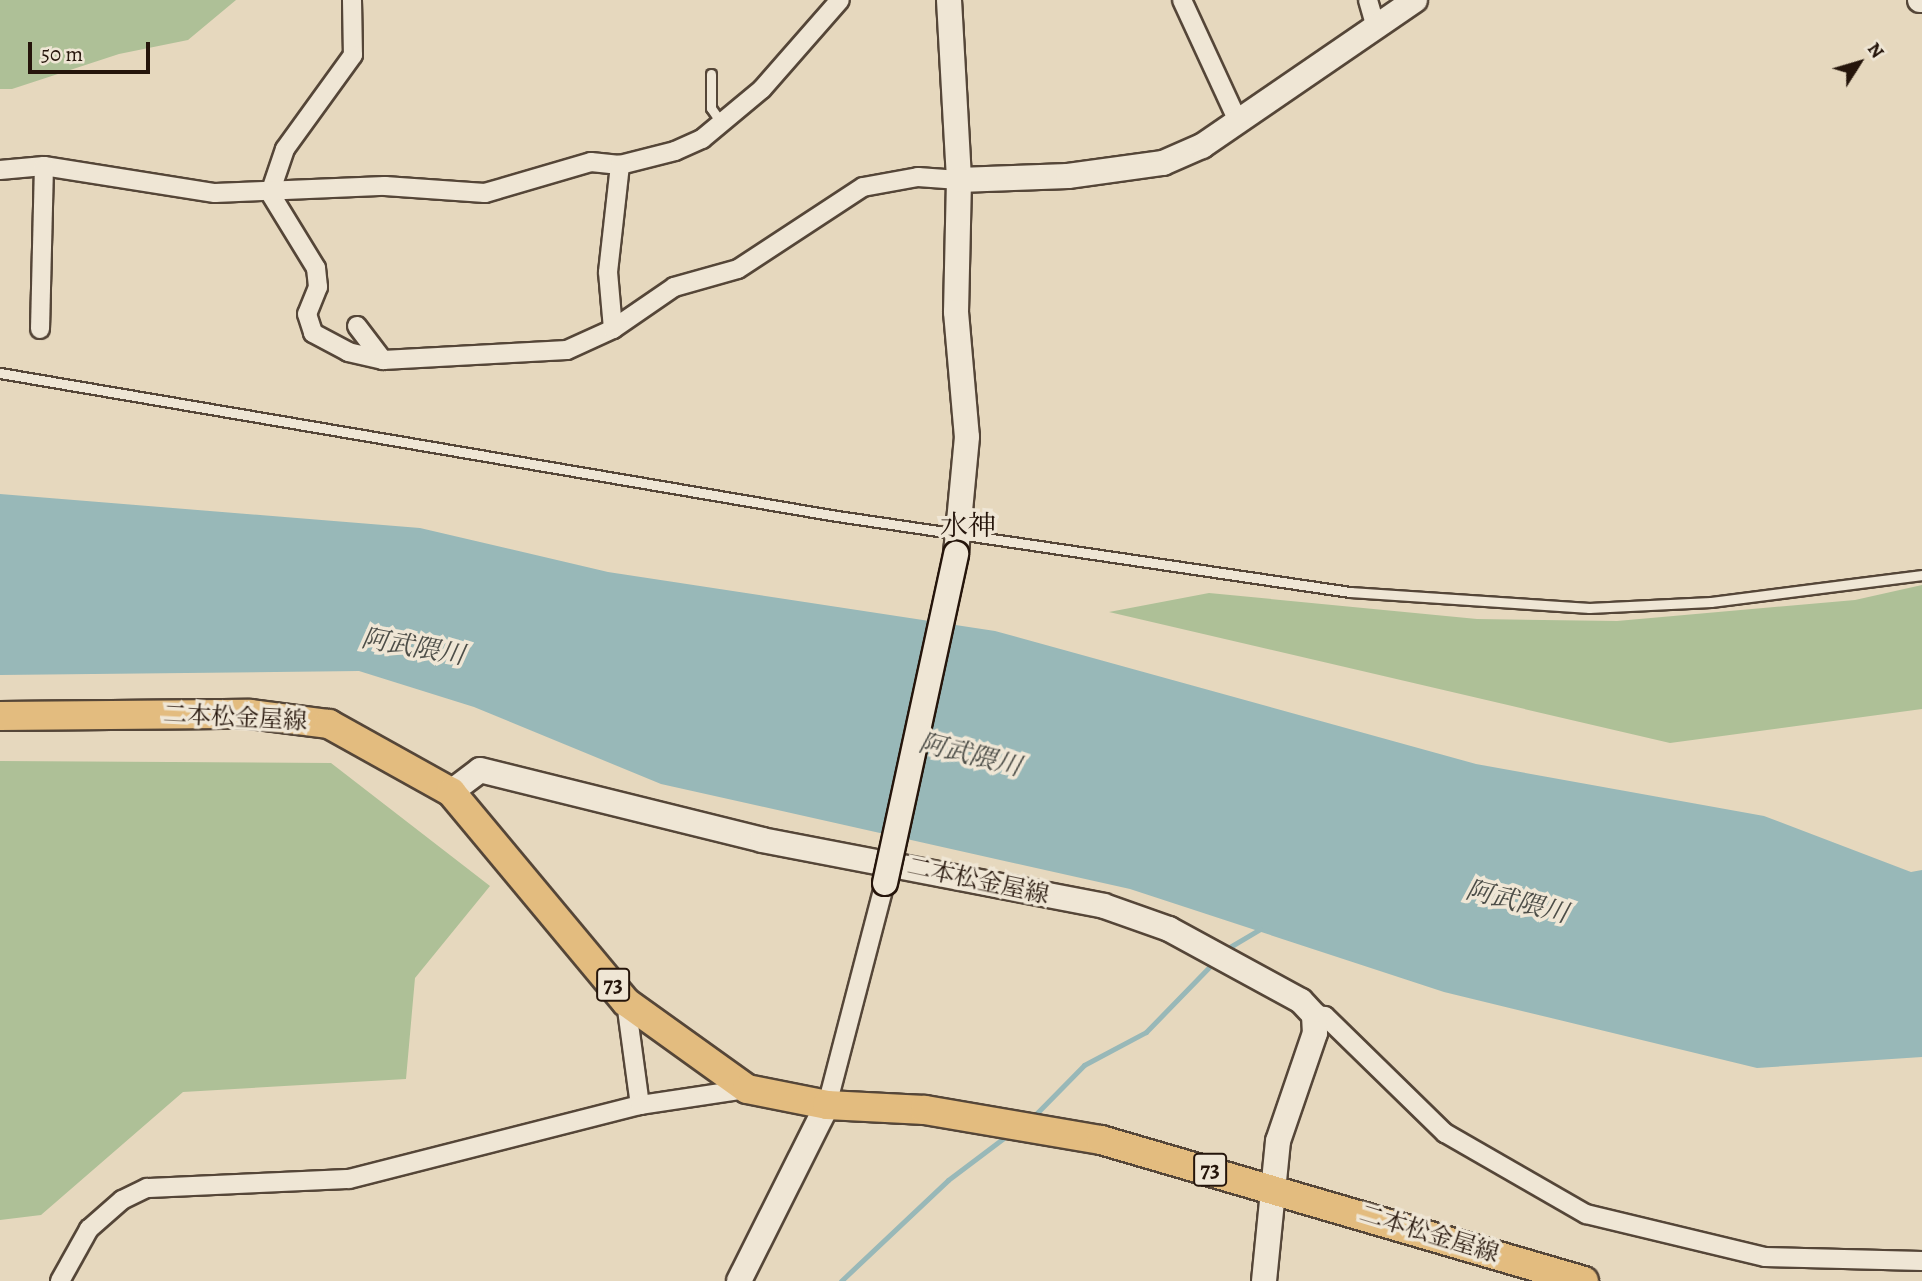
<!DOCTYPE html>
<meta charset="utf-8">
<style>
body{margin:0}
#map{position:relative;width:1922px;height:1281px;overflow:hidden;background:#e6d8be;font-family:Alegreya,"Noto Serif JP",serif}
div>[style]{position:absolute}
.green>*{inset:0;background:#aec097}
.water>*{inset:0;background:#98b8b8}
.stream>*{height:5px;margin:-2.5px;padding:0 2.5px;transform-origin:2.5px;border-radius:2.5px;background:#98b8b8}
.roads{filter:drop-shadow(2px 0 #554638) drop-shadow(-2px 0 #554638) drop-shadow(0 2px #554638) drop-shadow(0 -2px #554638)}
.lane>*{height:9px;margin:-4.5px;padding:0 4.5px;transform-origin:4.5px;border-radius:4.5px;background:#efe6d5}
.street>*{height:18px;margin:-9px;padding:0 9px;transform-origin:9px;border-radius:9px;background:#efe6d5}
.secondary>*{height:24px;margin:-12px;padding:0 12px;transform-origin:12px;border-radius:12px;background:#efe6d5}
.primary>*{height:28px;margin:-14px;padding:0 14px;transform-origin:14px;border-radius:14px;background:#e3bc7f}
.bridges{filter:drop-shadow(2px 0 #25150b) drop-shadow(-2px 0 #25150b) drop-shadow(0 2px #25150b) drop-shadow(0 -2px #25150b)}
.secondary-bridge>*{height:24px;margin:-12px;padding:0 12px;transform-origin:12px;border-radius:12px;background:#efe6d5}
span{translate:-50% -50%;white-space:nowrap;text-align:center;line-height:1.15;-webkit-text-stroke:7px #efe6d5;paint-order:stroke}
.shield-label span{padding:2px 5px;background:#efe6d5;border:2px solid;border-radius:5px;-webkit-text-stroke-width:0}
.shield-label{font-size:23px;color:#25150b;font-weight:700}
.street-label{font-size:24px;color:#25150b}
.water-label{font-size:26px;color:#4d4e48;font-style:italic}
.quarter-label{font-size:28px;color:#25150b}
.north{position:absolute;left:1824px;top:28px;width:70px;height:70px;-webkit-text-stroke:5px #efe6d5;paint-order:stroke;rotate:53deg;font-size:19px;font-weight:700;line-height:28px;text-align:center;color:#25150b}
.north::after{content:'';display:block;margin:auto;width:24px;height:32px;background:#25150b;clip-path:polygon(50% 0,100% 100%,50% 72%,0 100%)}
.scale{position:absolute;left:28px;top:42px;width:122px;height:32px;box-sizing:border-box;border:4px solid #25150b;border-top:0;padding-left:9px;font-size:21px;line-height:24px;white-space:nowrap;color:#25150b;-webkit-text-stroke:5px #efe6d5;paint-order:stroke}
</style>
<div id="map">
<div class="green">
<i style="clip-path:polygon(0 0,236px 0,188px 40px,119px 54px,12px 89px,0 89px)"></i>
<i style="clip-path:polygon(1922px 585px,1922px 709px,1670px 743px,1109px 612px,1209px 593px,1477px 619px,1617px 621px,1855px 600px)"></i>
<i style="clip-path:polygon(0 761px,331px 763px,490px 886px,415px 978px,406px 1079px,183px 1092px,41px 1215px,0 1220px)"></i>
</div>
<div class="water">
<i style="clip-path:polygon(0 494px,420px 528px,608px 572px,995px 631px,1476px 764px,1764px 816px,1911px 872px,1922px 870px,1922px 1057px,1757px 1068px,1444px 992px,1130px 889px,661px 784px,474px 707px,359px 671px,0 675px)"></i>
</div>
<div class="stream">
<i style="left:1223px;top:951px;width:43px;rotate:-30.7deg"></i>
<i style="left:1032px;top:1118px;width:74px;rotate:-45.5deg"></i>
<i style="left:1084px;top:1065px;width:70px;rotate:-28deg"></i>
<i style="left:1146px;top:1032px;width:99px;rotate:-45.8deg"></i>
<i style="left:841px;top:1281px;width:147px;rotate:-43.3deg"></i>
<i style="left:948px;top:1180px;width:76px;rotate:-37deg"></i>
</div>
<div class="roads">
<div class="lane">
<i style="left:711px;top:74px;width:34px;rotate:90deg"></i>
<i style="left:711px;top:108px;width:19px;rotate:55deg"></i>
<i style="left:0;top:373px;width:849px;rotate:9.7deg"></i>
<i style="left:837px;top:516px;width:519px;rotate:8.43deg"></i>
<i style="left:1350px;top:592px;width:240px;rotate:3.8deg"></i>
<i style="left:1589px;top:608px;width:122px;rotate:-2.8deg"></i>
<i style="left:1711px;top:602px;width:213px;rotate:-7.3deg"></i>
</div>
<div class="street">
<i style="left:352px;top:0;width:55px;rotate:89deg"></i>
<i style="left:353px;top:55px;width:116px;rotate:125.9deg"></i>
<i style="left:285px;top:149px;width:46px;rotate:108.8deg"></i>
<i style="left:270px;top:193px;width:88px;rotate:58.5deg"></i>
<i style="left:316px;top:268px;width:19px;rotate:84deg"></i>
<i style="left:318px;top:287px;width:29px;rotate:112deg"></i>
<i style="left:307px;top:314px;width:20px;rotate:72deg"></i>
<i style="left:313px;top:333px;width:40px;rotate:28deg"></i>
<i style="left:348px;top:352px;width:36px;rotate:13deg"></i>
<i style="left:1182px;top:0;width:133px;rotate:65.2deg"></i>
<i style="left:1368px;top:0;width:26px;rotate:74deg"></i>
<i style="left:0;top:170px;width:44px;rotate:-5.2deg"></i>
<i style="left:44px;top:166px;width:173px;rotate:9deg"></i>
<i style="left:215px;top:193px;width:170px;rotate:-2.4deg"></i>
<i style="left:385px;top:186px;width:100px;rotate:4deg"></i>
<i style="left:485px;top:193px;width:110px;rotate:-16.3deg"></i>
<i style="left:591px;top:162px;width:29px;rotate:6deg"></i>
<i style="left:620px;top:165px;width:57px;rotate:-14.3deg"></i>
<i style="left:675px;top:151px;width:30px;rotate:-24deg"></i>
<i style="left:702px;top:139px;width:78px;rotate:-39.8deg"></i>
<i style="left:762px;top:89px;width:118px;rotate:-48.8deg"></i>
<i style="left:357px;top:326px;width:43px;rotate:52.6deg"></i>
<i style="left:383px;top:360px;width:184px;rotate:-3.1deg"></i>
<i style="left:567px;top:350px;width:51px;rotate:-24.5deg"></i>
<i style="left:613px;top:329px;width:74px;rotate:-34.5deg"></i>
<i style="left:674px;top:287px;width:66px;rotate:-15.7deg"></i>
<i style="left:738px;top:269px;width:149px;rotate:-33.3deg"></i>
<i style="left:863px;top:187px;width:56px;rotate:-10.3deg"></i>
<i style="left:918px;top:177px;width:41px;rotate:4.2deg"></i>
<i style="left:40px;top:329px;width:163px;rotate:-88.6deg"></i>
<i style="left:613px;top:329px;width:57px;rotate:-95deg"></i>
<i style="left:608px;top:272px;width:108px;rotate:-83.6deg"></i>
<i style="left:626px;top:1002px;width:104px;rotate:82.3deg"></i>
<i style="left:1314px;top:1015px;width:11px;rotate:5deg"></i>
<i style="left:1325px;top:1016px;width:168px;rotate:44.3deg"></i>
<i style="left:1445px;top:1133px;width:163px;rotate:29.9deg"></i>
<i style="left:1586px;top:1214px;width:184px;rotate:13.5deg"></i>
<i style="left:1765px;top:1257px;width:157px;rotate:1.5deg"></i>
<i style="left:827px;top:1105px;width:229px;rotate:-75.4deg"></i>
<i style="left:60px;top:1281px;width:60px;rotate:-60.9deg"></i>
<i style="left:89px;top:1229px;width:44px;rotate:-41.3deg"></i>
<i style="left:122px;top:1200px;width:28px;rotate:-26deg"></i>
<i style="left:147px;top:1188px;width:202px;rotate:-2.6deg"></i>
<i style="left:349px;top:1179px;width:300px;rotate:-14.3deg"></i>
<i style="left:640px;top:1105px;width:108px;rotate:-8.5deg"></i>
</div>
<div class="secondary">
<i style="left:949px;top:0;width:180px;rotate:86.8deg"></i>
<i style="left:959px;top:180px;width:132px;rotate:91.3deg"></i>
<i style="left:956px;top:312px;width:125px;rotate:85deg"></i>
<i style="left:967px;top:437px;width:118px;rotate:95.4deg"></i>
<i style="left:1920px;top:0;width:2px"></i>
<i style="left:959px;top:180px;width:109px;rotate:-2.1deg"></i>
<i style="left:1068px;top:176px;width:96px;rotate:-7.8deg"></i>
<i style="left:1163px;top:163px;width:43px;rotate:-23.6deg"></i>
<i style="left:1202px;top:146px;width:258px;rotate:-34.4deg"></i>
<i style="left:451px;top:792px;width:36px;rotate:-37deg"></i>
<i style="left:480px;top:770px;width:291px;rotate:13.9deg"></i>
<i style="left:762px;top:840px;width:348px;rotate:10.9deg"></i>
<i style="left:1104px;top:906px;width:69px;rotate:19.5deg"></i>
<i style="left:1169px;top:929px;width:150px;rotate:28.6deg"></i>
<i style="left:1301px;top:1001px;width:19px;rotate:47deg"></i>
<i style="left:1314px;top:1015px;width:18px;rotate:87deg"></i>
<i style="left:1315px;top:1033px;width:114px;rotate:108.9deg"></i>
<i style="left:1278px;top:1141px;width:141px;rotate:95.7deg"></i>
<i style="left:739px;top:1281px;width:197px;rotate:-63.4deg"></i>
</div>
<div class="primary">
<i style="left:0;top:716px;width:250px;rotate:-0.5deg"></i>
<i style="left:250px;top:714px;width:80px;rotate:7.2deg"></i>
<i style="left:329px;top:724px;width:140px;rotate:29.1deg"></i>
<i style="left:451px;top:792px;width:273px;rotate:50.2deg"></i>
<i style="left:626px;top:1002px;width:149px;rotate:35.7deg"></i>
<i style="left:747px;top:1089px;width:82px;rotate:11.3deg"></i>
<i style="left:827px;top:1105px;width:98px;rotate:2.9deg"></i>
<i style="left:925px;top:1110px;width:179px;rotate:9.7deg"></i>
<i style="left:1101px;top:1140px;width:503px;rotate:16.27deg"></i>
</div>
</div>
<div class="bridges">
<div class="secondary-bridge">
<i style="left:885px;top:883px;width:337px;rotate:-77.8deg"></i>
</div>
</div>
<div class="shield-label">
<span style="left:613px;top:985px">73</span>
<span style="left:1210px;top:1170px">73</span>
</div>
<div class="street-label">
<span style="left:235px;top:718px;rotate:3deg">二本松金屋線</span>
<span style="left:978px;top:881px;rotate:12deg">二本松金屋線</span>
<span style="left:1429px;top:1234px;rotate:17deg">二本松金屋線</span>
</div>
<div class="water-label">
<span style="left:413px;top:647px;rotate:10deg">阿武隈川</span>
<span style="left:970px;top:755px;rotate:14deg">阿武隈川</span>
<span style="left:1517px;top:902px;rotate:14deg">阿武隈川</span>
</div>
<div class="quarter-label">
<span style="left:968px;top:526px">水神</span>
</div>
<div class="north">N</div>
<div class="scale">50 m</div>
</div>
